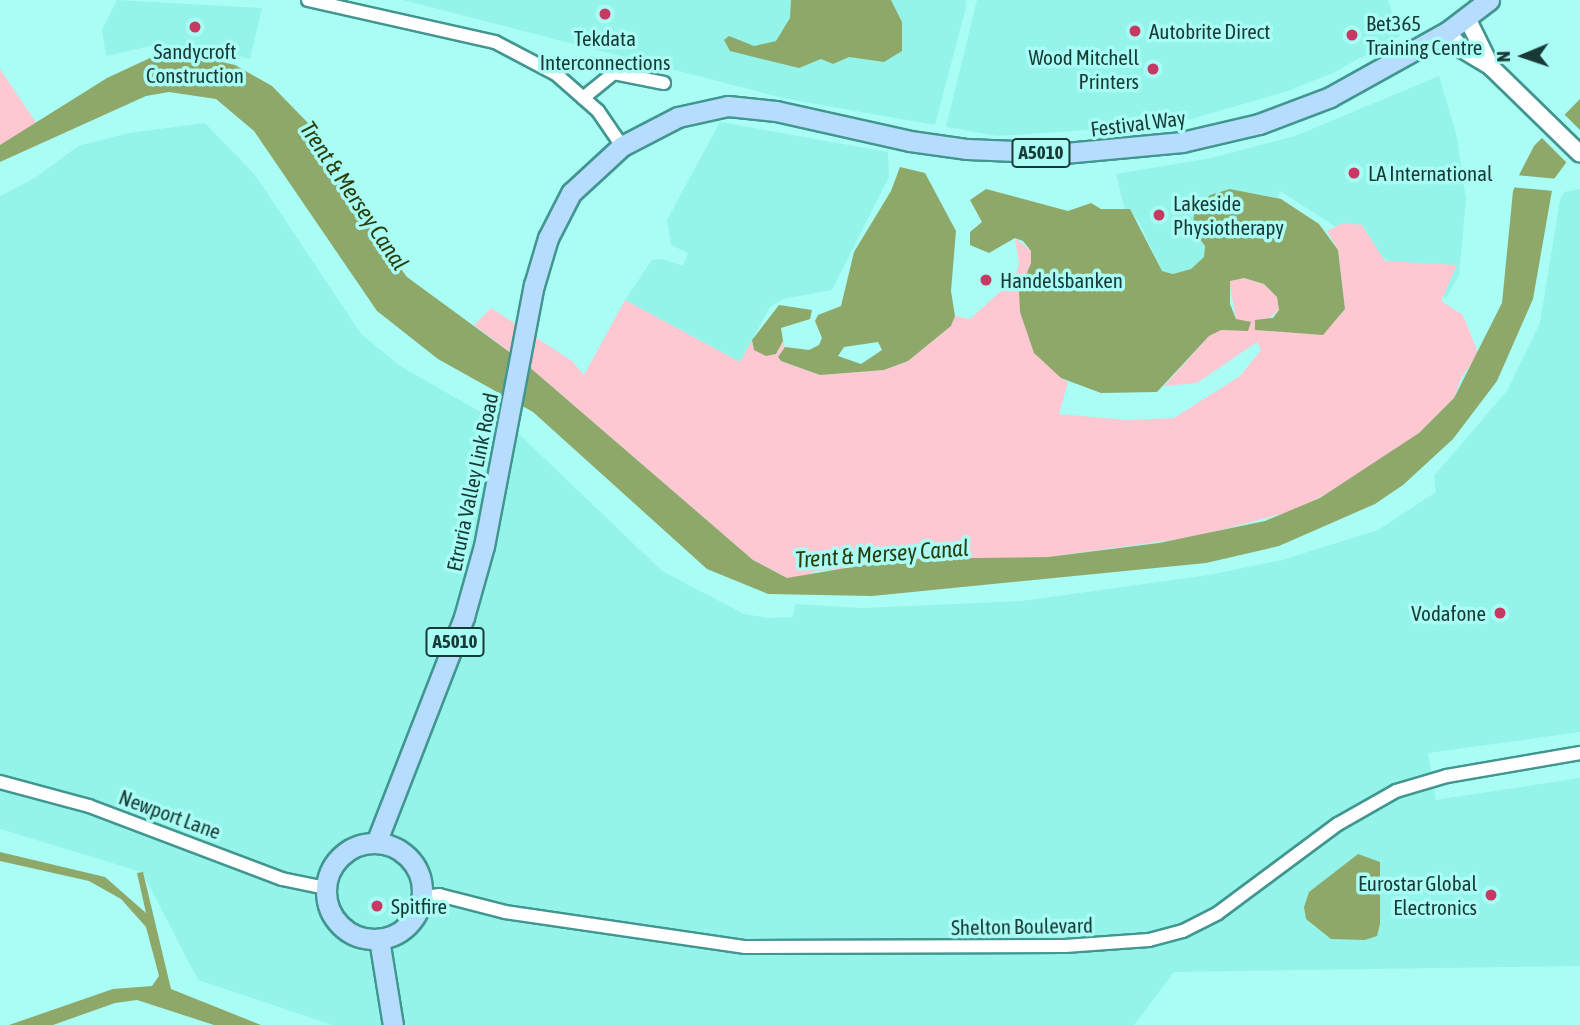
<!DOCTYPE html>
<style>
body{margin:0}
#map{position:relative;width:1580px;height:1025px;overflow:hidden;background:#a9fdf4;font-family:"Asap Condensed",sans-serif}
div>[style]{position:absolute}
.built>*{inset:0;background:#94f4ea}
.green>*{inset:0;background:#fdc8d1}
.water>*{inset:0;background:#8ea86a}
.pier>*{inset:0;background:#a9fdf4}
.roads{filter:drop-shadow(2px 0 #41968f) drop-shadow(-2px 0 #41968f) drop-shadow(0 2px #41968f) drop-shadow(0 -2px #41968f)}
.minor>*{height:12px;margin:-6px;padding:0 6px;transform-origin:6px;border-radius:6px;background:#fff}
.tertiary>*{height:16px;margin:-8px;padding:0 8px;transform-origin:8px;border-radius:8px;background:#fff}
.primary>*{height:19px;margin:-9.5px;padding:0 9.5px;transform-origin:9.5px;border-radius:9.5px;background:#b6dcfe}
.primary>.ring{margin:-9.5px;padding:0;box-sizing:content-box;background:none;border:19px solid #b6dcfe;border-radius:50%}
.dots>*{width:19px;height:19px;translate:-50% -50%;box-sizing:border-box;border:4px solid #a9fdf4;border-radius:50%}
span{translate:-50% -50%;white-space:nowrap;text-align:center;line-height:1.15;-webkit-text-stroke:7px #a9fdf4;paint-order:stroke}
.shield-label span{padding:2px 5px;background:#a9fdf4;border:2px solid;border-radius:5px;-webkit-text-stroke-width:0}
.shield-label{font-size:19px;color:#173a37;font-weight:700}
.poi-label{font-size:21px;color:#173a37}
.left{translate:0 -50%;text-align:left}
.right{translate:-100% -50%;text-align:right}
.street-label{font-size:21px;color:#173a37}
.water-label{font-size:23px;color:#2c3d0e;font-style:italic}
.north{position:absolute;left:1489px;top:21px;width:70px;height:70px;-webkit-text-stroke:5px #a9fdf4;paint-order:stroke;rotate:268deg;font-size:19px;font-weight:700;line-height:28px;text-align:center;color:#173a37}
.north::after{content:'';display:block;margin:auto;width:24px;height:32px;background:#173a37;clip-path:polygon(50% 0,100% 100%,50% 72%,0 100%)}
</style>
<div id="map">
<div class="built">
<i style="clip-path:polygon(117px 0,262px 8px,250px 59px,216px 49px,150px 46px,106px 56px,102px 30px)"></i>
<i style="clip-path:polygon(403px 0,965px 0,966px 7px,935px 125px,787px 99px)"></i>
<i style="clip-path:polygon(977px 0,1388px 0,1400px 36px,1335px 72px,1288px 91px,1174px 124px,997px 136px,946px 127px)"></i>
<i style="clip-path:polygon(1439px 76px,1457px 137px,1466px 200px,1459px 275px,1446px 298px,1280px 191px,1278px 198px,1230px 189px,1193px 230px,1205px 246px,1204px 257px,1191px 269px,1173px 274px,1162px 271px,1138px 220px,1124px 207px,1116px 174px,1211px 158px,1295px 136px)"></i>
<i style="clip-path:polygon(720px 122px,888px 152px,889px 177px,832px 290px,783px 299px,770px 307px,740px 362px,625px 300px,652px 260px,663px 259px,683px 266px,688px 253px,671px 245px,667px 220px)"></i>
<i style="clip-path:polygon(205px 123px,255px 175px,361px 334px,400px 366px,519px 434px,662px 571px,744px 614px,768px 618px,793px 617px,795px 604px,862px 608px,1021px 601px,1209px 575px,1282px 560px,1378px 530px,1436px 492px,1434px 476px,1507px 391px,1540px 323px,1560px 200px,1564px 192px,1580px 189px,1580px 732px,1428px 753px,1436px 800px,1580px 778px,1580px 966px,1174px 972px,1134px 1025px,332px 1025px,198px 980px,142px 872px,0 829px,0 196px,35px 178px,78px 146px,129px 133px)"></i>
</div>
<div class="green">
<i style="clip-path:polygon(0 69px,37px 124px,0 145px)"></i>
<i style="clip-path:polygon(1343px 223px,1362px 225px,1385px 261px,1457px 265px,1441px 301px,1463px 315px,1479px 355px,1462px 376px,1454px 398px,1419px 433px,1371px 469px,1297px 510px,1194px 537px,1048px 557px,963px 559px,816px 571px,801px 578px,787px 578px,753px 560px,527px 365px,474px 325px,491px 308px,572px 361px,584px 375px,625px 300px,740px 362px,752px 340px,754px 350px,776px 354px,783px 341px,785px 347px,778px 357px,781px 361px,820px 375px,884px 370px,908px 361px,951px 326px,955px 316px,970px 319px,1013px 280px,1019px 265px,1015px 238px,1031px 251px,1031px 263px,1019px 292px,1061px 378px,1068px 382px,1059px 414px,1127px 420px,1174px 418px,1240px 376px,1261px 350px,1257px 342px,1197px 383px,1164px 386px,1209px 336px,1236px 319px,1229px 281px,1244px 278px,1264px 284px,1277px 297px,1279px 310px,1255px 330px,1323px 334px,1345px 309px,1338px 250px,1327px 231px)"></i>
</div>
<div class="water">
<i style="clip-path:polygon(791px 0,891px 0,902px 22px,902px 51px,884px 62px,849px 57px,833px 64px,821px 59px,799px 68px,730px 51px,724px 40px,729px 36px,754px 46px,776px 41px,790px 18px)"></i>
<i style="clip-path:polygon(187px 54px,235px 65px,272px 86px,308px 123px,360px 215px,407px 277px,527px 365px,753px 560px,787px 578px,899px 559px,1048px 557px,1159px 543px,1265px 521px,1320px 498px,1419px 433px,1454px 398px,1502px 303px,1513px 191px,1520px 173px,1534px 146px,1580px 99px,1580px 144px,1554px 179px,1533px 299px,1497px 381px,1453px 439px,1403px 485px,1375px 504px,1279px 546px,1206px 563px,872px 596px,768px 594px,707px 569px,533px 412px,438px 359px,377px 311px,254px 131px,216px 99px,169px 92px,146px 96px,0 162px,0 145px,107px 78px,150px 58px)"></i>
<i style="clip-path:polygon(evenodd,900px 167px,925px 173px,956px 231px,951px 291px,955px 316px,951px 326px,908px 361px,884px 370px,820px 375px,781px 361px,778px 357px,785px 347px,809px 350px,819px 345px,822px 338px,815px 321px,818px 315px,841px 306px,854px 252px,891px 191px,900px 167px,878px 342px,882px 350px,861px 364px,838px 356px,844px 347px,878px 342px)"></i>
<i style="clip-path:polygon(986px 189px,1068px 211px,1091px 203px,1101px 209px,1130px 209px,1162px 271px,1173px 274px,1191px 269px,1204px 257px,1205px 246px,1193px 230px,1194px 213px,1210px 195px,1230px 189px,1281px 199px,1319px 224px,1338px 250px,1345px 309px,1323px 335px,1255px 330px,1255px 320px,1273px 318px,1279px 310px,1277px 297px,1264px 284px,1244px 278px,1230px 281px,1230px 304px,1236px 319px,1251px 322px,1248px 331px,1221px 330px,1209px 336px,1157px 392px,1101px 393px,1061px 378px,1034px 353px,1020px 312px,1019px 292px,1031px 263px,1031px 251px,1023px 241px,1015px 238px,989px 253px,970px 245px,970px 232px,982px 222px,970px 200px)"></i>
<i style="clip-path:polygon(779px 305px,812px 310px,810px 319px,781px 328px,783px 341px,776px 354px,766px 356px,754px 350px,752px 340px)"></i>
<i style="clip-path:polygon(0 852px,105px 877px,146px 913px,137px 873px,143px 872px,171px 989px,261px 1025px,214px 1025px,137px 1000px,115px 1003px,53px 1025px,9px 1025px,113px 989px,152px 986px,159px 976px,146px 927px,121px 899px,89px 881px,0 861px)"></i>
<i style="clip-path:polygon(1358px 854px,1380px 862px,1380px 924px,1377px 936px,1365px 940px,1331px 939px,1306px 919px,1304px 907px,1309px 892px)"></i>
</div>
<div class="pier">
<i style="clip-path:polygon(1561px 111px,1580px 130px,1580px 149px,1568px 164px,1539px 135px)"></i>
<i style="clip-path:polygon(1515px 175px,1558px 179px,1554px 191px,1511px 187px)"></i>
</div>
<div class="roads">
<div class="minor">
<i style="left:308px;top:0;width:192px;rotate:12.7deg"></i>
<i style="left:495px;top:42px;width:69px;rotate:27.7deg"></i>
<i style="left:556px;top:74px;width:56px;rotate:41.4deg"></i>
<i style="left:598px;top:111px;width:42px;rotate:55.6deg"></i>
<i style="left:583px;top:98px;width:40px;rotate:-39deg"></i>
<i style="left:614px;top:73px;width:51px;rotate:11.3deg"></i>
<i style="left:0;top:782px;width:92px;rotate:15.1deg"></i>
<i style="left:89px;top:806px;width:206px;rotate:20.7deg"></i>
<i style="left:282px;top:879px;width:44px;rotate:11.8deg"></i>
<i style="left:421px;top:897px;width:18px;rotate:-6deg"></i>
<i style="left:439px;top:895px;width:68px;rotate:14.4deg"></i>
<i style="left:505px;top:912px;width:243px;rotate:8.3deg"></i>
<i style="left:745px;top:947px;width:320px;rotate:-0.2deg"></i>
<i style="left:1065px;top:946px;width:84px;rotate:-4.1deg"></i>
<i style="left:1149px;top:940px;width:35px;rotate:-15deg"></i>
<i style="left:1183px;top:931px;width:39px;rotate:-27deg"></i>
<i style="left:1218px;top:913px;width:149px;rotate:-36.6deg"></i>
<i style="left:1338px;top:824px;width:67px;rotate:-29.6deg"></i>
<i style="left:1396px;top:791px;width:53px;rotate:-16.4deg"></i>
<i style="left:1447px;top:776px;width:135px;rotate:-9.8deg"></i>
</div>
<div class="tertiary">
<i style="left:1467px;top:18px;width:55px;rotate:63.9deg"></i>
<i style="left:1447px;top:32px;width:24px;rotate:48deg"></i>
<i style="left:1463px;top:50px;width:33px;rotate:31deg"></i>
<i style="left:1491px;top:67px;width:124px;rotate:44.3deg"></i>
</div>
<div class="primary">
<i style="left:376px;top:843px;width:243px;rotate:-68.7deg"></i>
<i style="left:464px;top:617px;width:74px;rotate:-74.3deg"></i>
<i style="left:484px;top:546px;width:266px;rotate:-79.2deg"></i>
<i style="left:534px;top:285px;width:49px;rotate:-73.4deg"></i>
<i style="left:548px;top:238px;width:51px;rotate:-62.9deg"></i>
<i style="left:571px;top:193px;width:69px;rotate:-42.7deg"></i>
<i style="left:622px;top:146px;width:63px;rotate:-27.4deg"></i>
<i style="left:678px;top:117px;width:51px;rotate:-12.4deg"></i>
<i style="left:728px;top:106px;width:48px;rotate:5.9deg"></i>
<i style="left:776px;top:111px;width:137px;rotate:12.6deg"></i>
<i style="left:910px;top:141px;width:58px;rotate:8deg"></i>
<i style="left:967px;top:149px;width:97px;rotate:2.4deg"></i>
<i style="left:1064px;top:153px;width:119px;rotate:-5.3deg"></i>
<i style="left:1182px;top:142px;width:79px;rotate:-13.2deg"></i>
<i style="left:1259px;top:124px;width:76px;rotate:-20.8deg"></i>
<i style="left:1330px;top:97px;width:134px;rotate:-29.1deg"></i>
<i style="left:1447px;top:32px;width:53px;rotate:-37.3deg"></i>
<i class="ring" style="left:326px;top:843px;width:77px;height:77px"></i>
<i style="left:379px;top:939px;width:87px;rotate:80.8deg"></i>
</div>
</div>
<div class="dots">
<i style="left:605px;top:14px;background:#c73863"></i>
<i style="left:195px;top:27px;background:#c73863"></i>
<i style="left:1135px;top:31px;background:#c73863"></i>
<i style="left:1352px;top:35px;background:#c73863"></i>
<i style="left:1153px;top:69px;background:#c73863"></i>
<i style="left:1354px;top:173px;background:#c73863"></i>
<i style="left:1159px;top:215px;background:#c73863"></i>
<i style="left:986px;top:280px;background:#c73863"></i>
<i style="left:1500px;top:613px;background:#c73863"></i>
<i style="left:1491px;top:895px;background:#c73863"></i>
<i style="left:377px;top:906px;background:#c73863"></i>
</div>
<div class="shield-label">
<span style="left:1041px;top:153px">A5010</span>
<span style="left:455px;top:642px">A5010</span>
</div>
<div class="poi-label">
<span class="left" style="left:1366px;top:35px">Bet365<br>Training Centre</span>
<span class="left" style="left:1149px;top:31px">Autobrite Direct</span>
<span style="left:605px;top:50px">Tekdata<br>Interconnections</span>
<span style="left:195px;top:63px">Sandycroft<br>Construction</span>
<span class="right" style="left:1139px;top:69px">Wood Mitchell<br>Printers</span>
<span class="left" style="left:1368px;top:173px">LA International</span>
<span class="left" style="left:1173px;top:215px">Lakeside<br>Physiotherapy</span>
<span class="left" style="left:1000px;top:280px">Handelsbanken</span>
<span class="right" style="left:1486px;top:613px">Vodafone</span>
<span class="right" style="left:1477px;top:895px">Eurostar Global<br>Electronics</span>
<span class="left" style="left:391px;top:906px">Spitfire</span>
</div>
<div class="street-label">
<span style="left:1138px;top:123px;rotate:-7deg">Festival Way</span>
<span style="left:472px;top:482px;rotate:-78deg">Etruria Valley Link Road</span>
<span style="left:170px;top:814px;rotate:20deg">Newport Lane</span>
<span style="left:1022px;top:926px;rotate:-1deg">Shelton Boulevard</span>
</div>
<div class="water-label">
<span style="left:354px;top:196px;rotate:56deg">Trent &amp; Mersey Canal</span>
<span style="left:882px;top:554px;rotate:-4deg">Trent &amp; Mersey Canal</span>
</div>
<div class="north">N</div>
</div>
